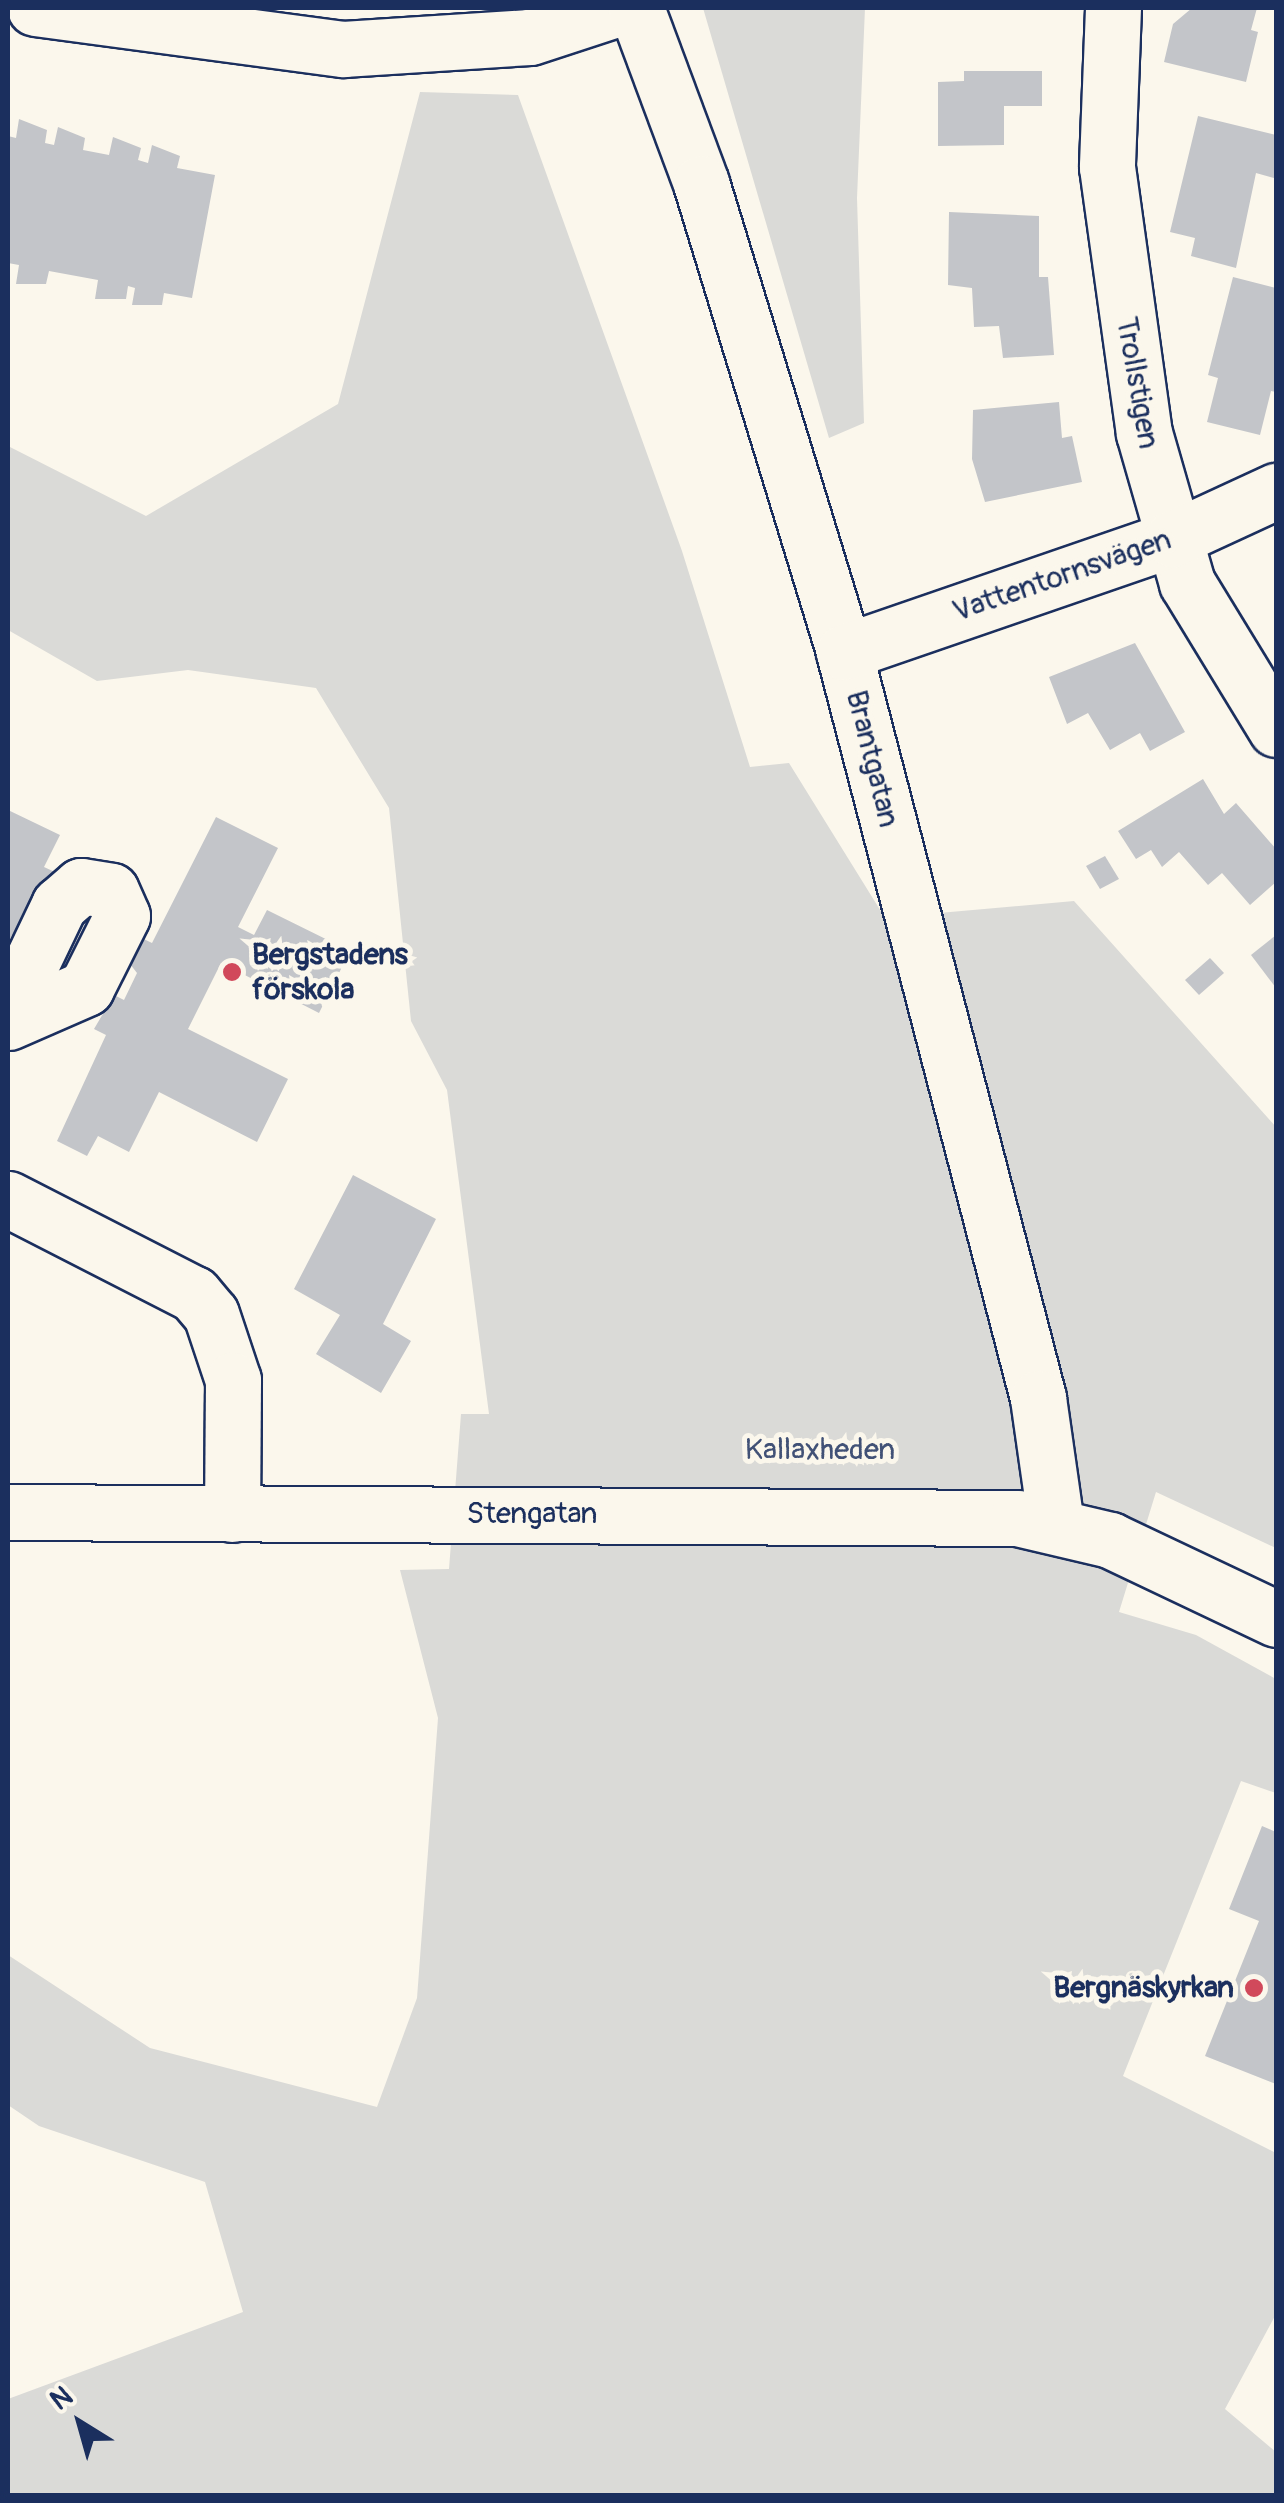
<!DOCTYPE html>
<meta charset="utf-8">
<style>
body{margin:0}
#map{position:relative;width:1284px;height:2503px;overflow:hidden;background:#fbf7ec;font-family:Pangolin,sans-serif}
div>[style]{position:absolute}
.green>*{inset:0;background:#dadad7}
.building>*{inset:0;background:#c3c5c9}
.roads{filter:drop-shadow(2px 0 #1b2f5e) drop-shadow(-2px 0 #1b2f5e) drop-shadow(0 2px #1b2f5e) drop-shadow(0 -2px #1b2f5e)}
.minor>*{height:55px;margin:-27.5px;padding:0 27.5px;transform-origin:27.5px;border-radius:27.5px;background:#fbf7ec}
.dots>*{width:28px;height:28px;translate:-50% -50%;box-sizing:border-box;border:5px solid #fbf7ec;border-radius:50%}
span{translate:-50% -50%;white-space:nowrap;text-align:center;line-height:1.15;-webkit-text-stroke:10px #fbf7ec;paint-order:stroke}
.street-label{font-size:30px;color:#1b2f5e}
.poi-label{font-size:30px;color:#1b2f5e;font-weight:700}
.left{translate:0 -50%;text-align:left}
.right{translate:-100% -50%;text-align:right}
.park-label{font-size:30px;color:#415176}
.frame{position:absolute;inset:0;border:10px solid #1b2f5e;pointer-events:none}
.north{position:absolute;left:30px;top:2373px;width:100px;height:100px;-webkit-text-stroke:8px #fbf7ec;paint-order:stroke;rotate:323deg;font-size:28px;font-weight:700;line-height:40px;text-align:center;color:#1b2f5e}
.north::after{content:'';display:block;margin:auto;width:35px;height:45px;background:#1b2f5e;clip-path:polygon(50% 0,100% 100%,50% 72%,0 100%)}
</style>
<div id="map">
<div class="green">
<i style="clip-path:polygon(703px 8px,865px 8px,857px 198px,864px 423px,829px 438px)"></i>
<i style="clip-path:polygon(420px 92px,518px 95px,682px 551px,750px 767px,789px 763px,988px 1084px,939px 913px,1074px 901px,1276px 1127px,1276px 1548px,1156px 1492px,1119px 1612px,1196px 1635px,1276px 1679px,1276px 1793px,1241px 1781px,1123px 2076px,1276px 2153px,1276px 2314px,1225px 2409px,1276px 2452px,1276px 2495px,8px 2495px,8px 2399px,243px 2312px,205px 2182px,39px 2126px,8px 2105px,8px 1955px,150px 2048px,377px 2107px,417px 1998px,438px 1718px,400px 1570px,449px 1569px,461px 1414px,489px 1414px,447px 1090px,411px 1021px,389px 808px,316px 688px,188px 670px,97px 681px,8px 630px,8px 446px,146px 516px,338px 404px)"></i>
</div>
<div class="building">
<i style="clip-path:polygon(1192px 8px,1257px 8px,1251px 30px,1258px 32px,1246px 82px,1164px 62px,1173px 24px)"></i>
<i style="clip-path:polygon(964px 71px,1042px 71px,1042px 106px,1004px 106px,1004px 145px,938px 146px,938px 82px,964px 81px)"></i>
<i style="clip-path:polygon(1198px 116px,1276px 135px,1274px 178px,1256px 173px,1236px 268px,1191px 256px,1195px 238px,1170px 232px)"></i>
<i style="clip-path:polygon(19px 119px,47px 130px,45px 143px,54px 145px,58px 127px,85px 138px,83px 150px,109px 155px,113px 137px,141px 148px,138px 160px,148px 163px,152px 145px,180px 156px,177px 168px,215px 175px,192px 298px,164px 293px,162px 305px,132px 305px,135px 288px,128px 286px,126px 299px,95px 299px,98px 280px,49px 271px,46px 284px,16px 284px,19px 265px,8px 263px,8px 136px,16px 138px)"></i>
<i style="clip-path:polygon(949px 212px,1039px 216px,1039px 277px,1048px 277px,1054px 355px,1003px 358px,999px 326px,974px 327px,972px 288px,948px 285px)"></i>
<i style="clip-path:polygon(1233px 277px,1276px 288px,1276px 392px,1271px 391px,1260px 435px,1207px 422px,1218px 378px,1208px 375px)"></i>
<i style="clip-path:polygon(1059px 402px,1062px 438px,1072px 436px,1082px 482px,985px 502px,972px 459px,973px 410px)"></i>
<i style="clip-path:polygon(1135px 643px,1185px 732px,1150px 751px,1140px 733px,1110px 750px,1088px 713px,1067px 724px,1049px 677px)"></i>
<i style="clip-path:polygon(1203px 779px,1224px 814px,1236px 803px,1276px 849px,1276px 882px,1250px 905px,1222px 873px,1208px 885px,1179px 852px,1162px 867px,1151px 850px,1136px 859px,1118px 831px)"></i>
<i style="clip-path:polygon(8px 810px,60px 835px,44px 867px,57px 873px,23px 940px,12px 935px,8px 943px)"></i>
<i style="clip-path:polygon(216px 817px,278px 848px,238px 927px,254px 935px,267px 910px,350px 951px,319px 1013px,221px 963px,188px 1029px,288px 1079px,257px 1142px,159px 1092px,129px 1152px,98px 1136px,87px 1156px,57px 1141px,106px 1035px,94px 1029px,114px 995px,124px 1000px,137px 973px,116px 946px,125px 930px,152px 943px)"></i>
<i style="clip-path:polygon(1105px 856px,1119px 879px,1100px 889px,1086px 866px)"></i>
<i style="clip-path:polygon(1276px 935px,1276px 988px,1251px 955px)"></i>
<i style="clip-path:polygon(1210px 958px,1224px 973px,1199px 995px,1185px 980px)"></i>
<i style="clip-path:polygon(353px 1175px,436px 1219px,383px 1324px,411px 1341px,381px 1393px,316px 1354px,340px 1315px,294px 1289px)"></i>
<i style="clip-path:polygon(1262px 1826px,1276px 1832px,1276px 2084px,1205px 2056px,1259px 1921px,1229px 1909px)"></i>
</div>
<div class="roads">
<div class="minor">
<i style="left:35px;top:8px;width:311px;rotate:7.6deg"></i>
<i style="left:343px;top:49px;width:187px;rotate:-3.7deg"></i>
<i style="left:530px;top:37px;width:94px;rotate:-18deg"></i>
<i style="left:636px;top:8px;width:187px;rotate:69.6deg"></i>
<i style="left:701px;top:183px;width:490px;rotate:73deg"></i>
<i style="left:844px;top:652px;width:771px;rotate:75.42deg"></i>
<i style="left:1038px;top:1398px;width:127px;rotate:81.9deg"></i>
<i style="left:1113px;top:8px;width:159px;rotate:92.2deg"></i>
<i style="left:1107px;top:167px;width:269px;rotate:82.1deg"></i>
<i style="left:1144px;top:433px;width:156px;rotate:74deg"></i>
<i style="left:1187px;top:583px;width:171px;rotate:58.6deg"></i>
<i style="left:844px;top:652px;width:347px;rotate:-19deg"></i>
<i style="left:1172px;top:539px;width:115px;rotate:-24.8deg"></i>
<i style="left:8px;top:1012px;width:119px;rotate:-64.5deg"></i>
<i style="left:59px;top:905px;width:29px;rotate:-41deg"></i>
<i style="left:81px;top:886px;width:30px;rotate:9deg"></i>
<i style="left:111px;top:891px;width:27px;rotate:66deg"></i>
<i style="left:122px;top:916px;width:80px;rotate:116.6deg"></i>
<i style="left:86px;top:988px;width:85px;rotate:156.4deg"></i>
<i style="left:8px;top:1199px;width:209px;rotate:27.1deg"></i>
<i style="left:194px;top:1294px;width:26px;rotate:50deg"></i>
<i style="left:211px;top:1314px;width:70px;rotate:71.6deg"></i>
<i style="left:233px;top:1380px;width:134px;rotate:90.4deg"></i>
<i style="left:8px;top:1512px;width:1009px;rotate:0.34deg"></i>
<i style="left:1017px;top:1518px;width:96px;rotate:13.3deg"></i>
<i style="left:1110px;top:1540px;width:184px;rotate:25.4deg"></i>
</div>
</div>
<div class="dots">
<i style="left:232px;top:972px;background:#d1495b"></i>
<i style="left:1254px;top:1988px;background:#d1495b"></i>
</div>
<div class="street-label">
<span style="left:1137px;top:383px;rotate:80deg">Trollstigen</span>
<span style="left:1062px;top:576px;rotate:-19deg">Vattentornsvägen</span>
<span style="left:872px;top:759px;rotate:76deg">Brantgatan</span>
<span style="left:532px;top:1514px">Stengatan</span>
</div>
<div class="poi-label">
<span class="left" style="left:252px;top:972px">Bergstadens<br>förskola</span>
<span class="right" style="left:1234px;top:1988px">Bergnäskyrkan</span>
</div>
<div class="park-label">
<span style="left:820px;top:1450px">Kallaxheden</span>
</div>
<div class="frame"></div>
<div class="north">N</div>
</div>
